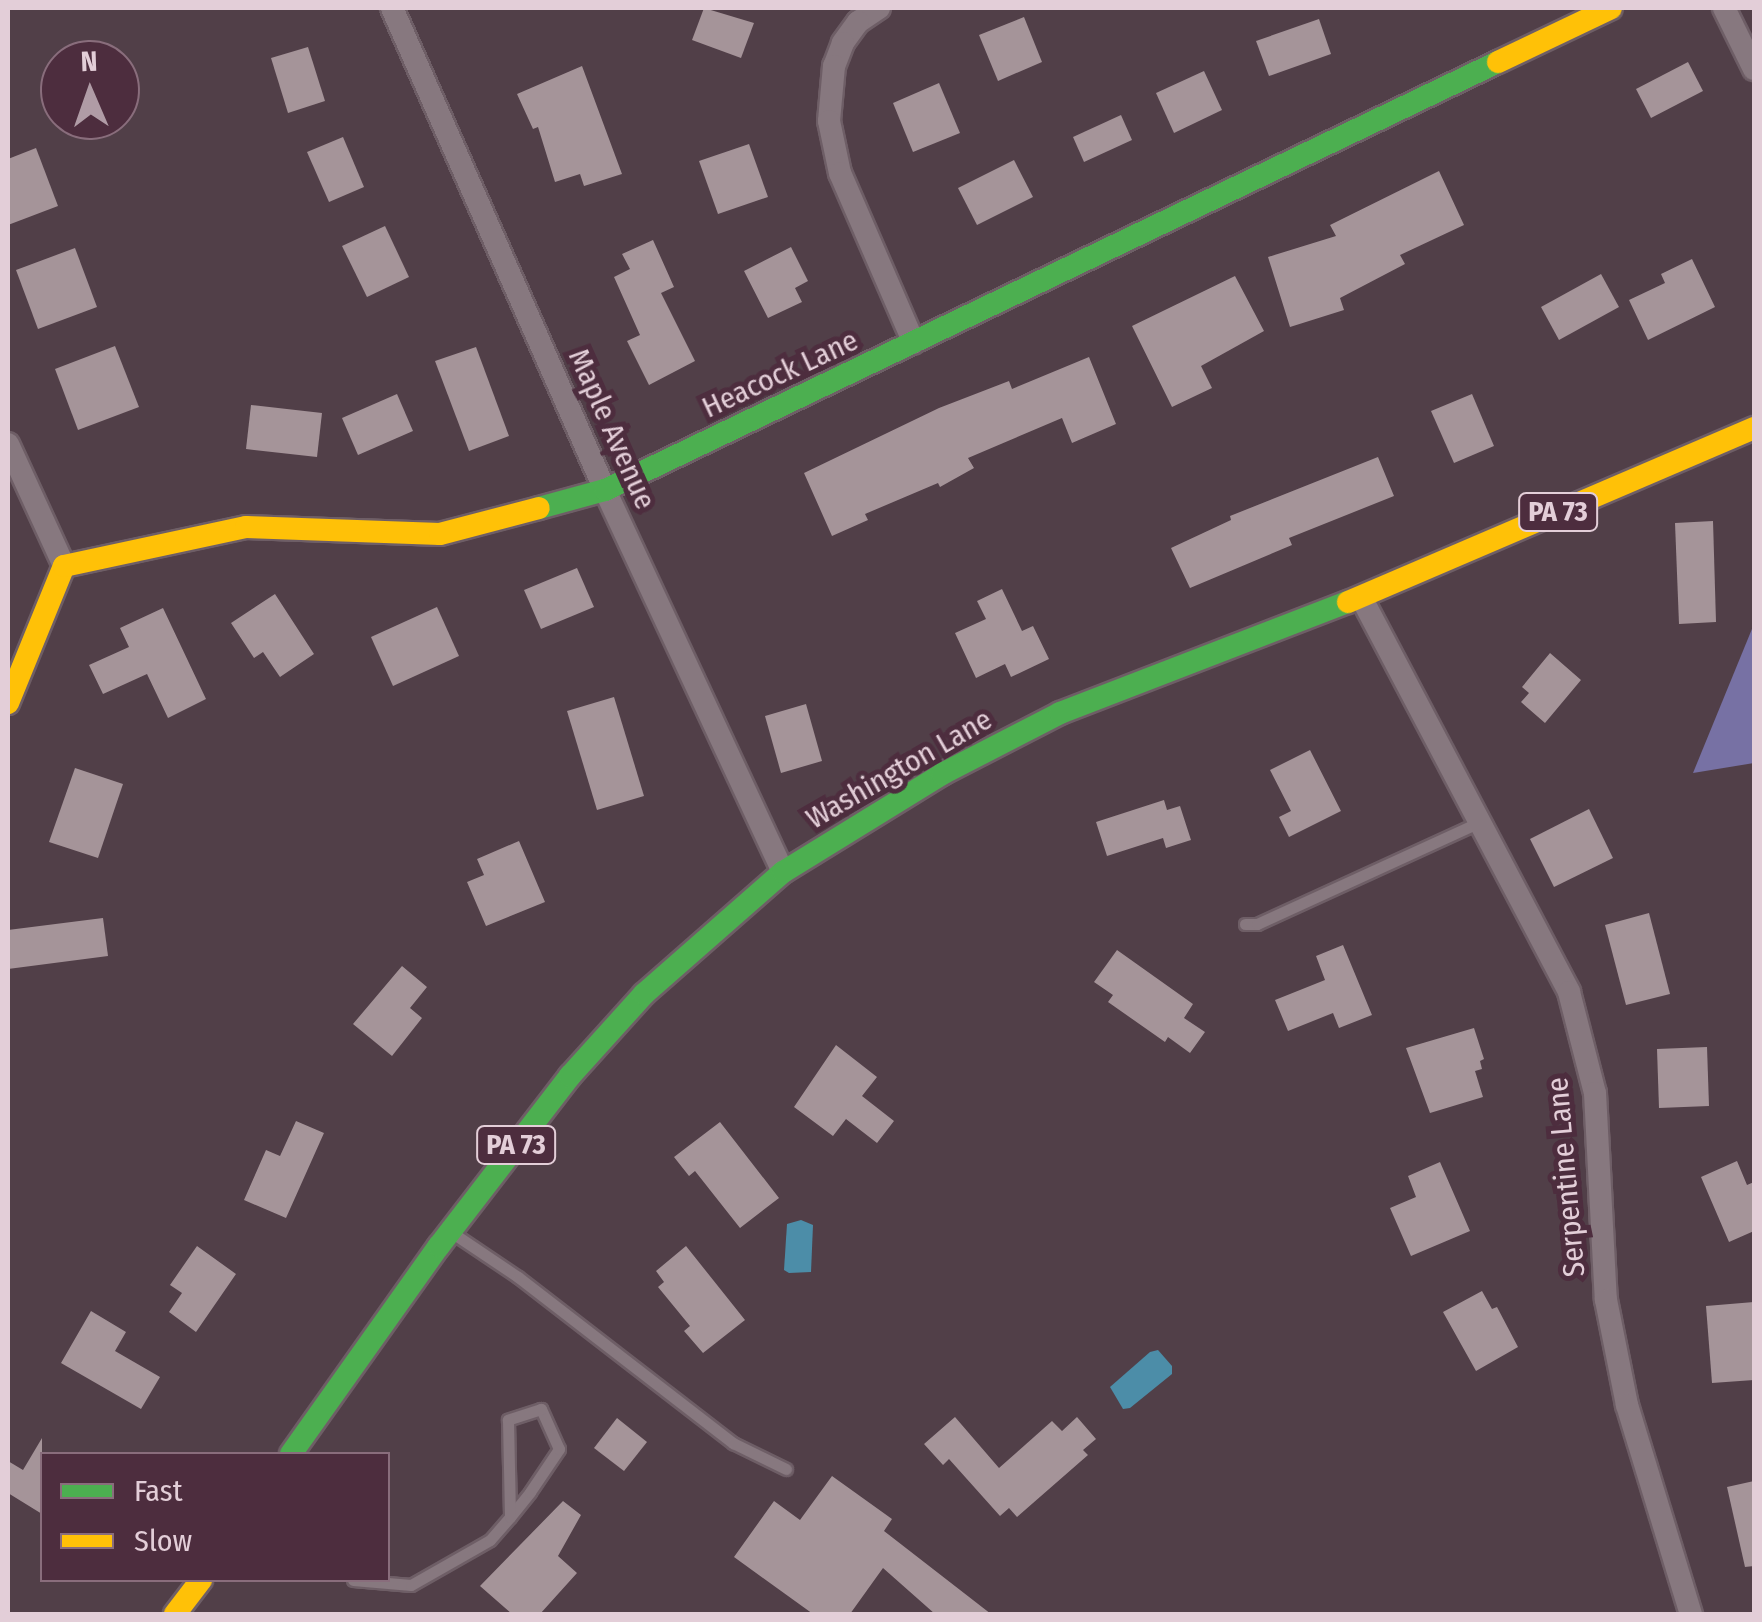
<!DOCTYPE html>
<style>
body{margin:0}
#map{position:relative;width:1762px;height:1622px;overflow:hidden;background:#513f48;font-family:"Fira Sans Condensed",sans-serif}
div>[style]{position:absolute}
.forest>*{inset:0;background:#7771a4}
.water>*{inset:0;background:#4c8da8}
.building>*{inset:0;background:#a59499}
.roads{filter:drop-shadow(2px 0 #6e5e66) drop-shadow(-2px 0 #6e5e66) drop-shadow(0 2px #6e5e66) drop-shadow(0 -2px #6e5e66)}
.lane>*{height:11px;margin:-5.5px;padding:0 5.5px;transform-origin:5.5px;border-radius:5.5px;background:#87787f}
.street>*{height:22px;margin:-11px;padding:0 11px;transform-origin:11px;border-radius:11px;background:#87787f}
.fast>*{height:22px;margin:-11px;padding:0 11px;transform-origin:11px;border-radius:11px;background:#4caf50}
.slow>*{height:22px;margin:-11px;padding:0 11px;transform-origin:11px;border-radius:11px;background:#ffc107}
span{translate:-50% -50%;white-space:nowrap;text-align:center;line-height:1.15;-webkit-text-stroke:10px #4d2d3e;paint-order:stroke}
.shield-label span{padding:2px 8px;background:#4d2d3e;border:2px solid;border-radius:8px;-webkit-text-stroke-width:0}
.shield-label{font-size:28px;color:#e3ced8;font-weight:700}
.street-label{font-size:30px;color:#e3ced8}
.frame{position:absolute;inset:0;border:10px solid #e3ced8;pointer-events:none}
.legend{position:absolute;left:40px;top:1452px;width:350px;height:130px;box-sizing:border-box;background:#4d2d3e;border:2px solid #896d7c;margin:0;padding:12px 18px;list-style:none;font-size:30px;color:#e3ced8}
.legend li{display:flex;align-items:center;gap:20px;height:50px}
.legend b{width:50px;border:2px solid #896d7c}
.north{position:absolute;left:40px;top:40px;width:100px;height:100px;box-sizing:border-box;background:#4d2d3e;border:2px solid #896d7c;border-radius:50%;rotate:358deg;font-size:28px;font-weight:700;line-height:40px;text-align:center;color:#e3ced8}
.north::after{content:'';display:block;margin:auto;width:35px;height:45px;background:#b09ca6;clip-path:polygon(50% 0,100% 100%,50% 72%,0 100%)}
</style>
<div id="map">
<div class="forest">
<i style="clip-path:polygon(1754px 624px,1754px 763px,1693px 773px)"></i>
</div>
<div class="water">
<i style="clip-path:polygon(801px 1220px,813px 1225px,811px 1272px,789px 1273px,784px 1270px,787px 1224px)"></i>
<i style="clip-path:polygon(1158px 1350px,1172px 1366px,1172px 1374px,1130px 1408px,1123px 1409px,1110px 1387px,1150px 1352px)"></i>
</div>
<div class="building">
<i style="clip-path:polygon(704px 8px,754px 23px,741px 58px,692px 40px)"></i>
<i style="clip-path:polygon(1024px 17px,1042px 62px,998px 81px,979px 35px)"></i>
<i style="clip-path:polygon(1319px 19px,1331px 54px,1269px 76px,1256px 41px)"></i>
<i style="clip-path:polygon(308px 47px,325px 101px,288px 113px,271px 58px)"></i>
<i style="clip-path:polygon(1688px 62px,1703px 91px,1651px 118px,1636px 89px)"></i>
<i style="clip-path:polygon(582px 66px,622px 174px,584px 186px,580px 174px,555px 182px,538px 127px,533px 129px,517px 94px)"></i>
<i style="clip-path:polygon(1204px 71px,1222px 110px,1174px 133px,1156px 93px)"></i>
<i style="clip-path:polygon(939px 83px,960px 133px,913px 152px,893px 103px)"></i>
<i style="clip-path:polygon(1121px 115px,1132px 140px,1084px 162px,1073px 137px)"></i>
<i style="clip-path:polygon(343px 137px,364px 187px,329px 202px,307px 152px)"></i>
<i style="clip-path:polygon(749px 144px,768px 197px,718px 214px,699px 161px)"></i>
<i style="clip-path:polygon(36px 148px,58px 206px,8px 225px,8px 159px)"></i>
<i style="clip-path:polygon(1014px 160px,1033px 197px,977px 225px,958px 188px)"></i>
<i style="clip-path:polygon(1439px 171px,1464px 225px,1400px 255px,1405px 264px,1340px 298px,1344px 310px,1290px 327px,1268px 257px,1336px 236px,1330px 225px)"></i>
<i style="clip-path:polygon(385px 226px,409px 277px,367px 297px,342px 246px)"></i>
<i style="clip-path:polygon(653px 240px,674px 287px,661px 293px,695px 361px,649px 385px,627px 341px,640px 335px,614px 277px,630px 269px,622px 254px)"></i>
<i style="clip-path:polygon(791px 247px,808px 281px,795px 288px,802px 302px,768px 318px,744px 271px)"></i>
<i style="clip-path:polygon(75px 248px,97px 307px,38px 329px,16px 270px)"></i>
<i style="clip-path:polygon(1692px 259px,1715px 307px,1648px 340px,1629px 300px,1665px 283px,1661px 274px)"></i>
<i style="clip-path:polygon(1601px 274px,1619px 307px,1559px 340px,1541px 307px)"></i>
<i style="clip-path:polygon(1235px 276px,1264px 331px,1201px 366px,1212px 388px,1172px 407px,1132px 326px)"></i>
<i style="clip-path:polygon(115px 346px,139px 407px,78px 430px,55px 369px)"></i>
<i style="clip-path:polygon(476px 347px,509px 436px,469px 451px,435px 361px)"></i>
<i style="clip-path:polygon(1089px 357px,1116px 424px,1072px 443px,1062px 418px,968px 458px,974px 468px,940px 487px,938px 483px,865px 514px,868px 520px,832px 536px,804px 473px,939px 408px,1009px 381px,1012px 389px)"></i>
<i style="clip-path:polygon(397px 394px,413px 431px,358px 455px,342px 418px)"></i>
<i style="clip-path:polygon(1472px 394px,1494px 446px,1454px 463px,1431px 411px)"></i>
<i style="clip-path:polygon(251px 405px,322px 413px,317px 457px,246px 449px)"></i>
<i style="clip-path:polygon(1378px 457px,1394px 496px,1289px 538px,1292px 545px,1190px 588px,1171px 548px,1231px 520px,1230px 516px)"></i>
<i style="clip-path:polygon(1713px 521px,1716px 622px,1679px 624px,1675px 523px)"></i>
<i style="clip-path:polygon(577px 568px,594px 607px,541px 629px,524px 590px)"></i>
<i style="clip-path:polygon(1002px 589px,1022px 631px,1033px 626px,1049px 659px,1011px 677px,1005px 664px,976px 678px,955px 633px,986px 619px,977px 601px)"></i>
<i style="clip-path:polygon(275px 594px,314px 654px,280px 677px,263px 652px,254px 658px,231px 623px)"></i>
<i style="clip-path:polygon(437px 607px,459px 656px,393px 686px,371px 637px)"></i>
<i style="clip-path:polygon(163px 608px,206px 699px,168px 718px,147px 674px,103px 694px,89px 665px,129px 647px,120px 628px)"></i>
<i style="clip-path:polygon(1550px 653px,1581px 680px,1545px 723px,1521px 702px,1529px 693px,1522px 687px)"></i>
<i style="clip-path:polygon(614px 697px,644px 796px,597px 810px,567px 711px)"></i>
<i style="clip-path:polygon(806px 704px,822px 761px,781px 773px,765px 716px)"></i>
<i style="clip-path:polygon(1310px 750px,1341px 811px,1289px 837px,1279px 817px,1291px 811px,1270px 770px)"></i>
<i style="clip-path:polygon(75px 768px,123px 784px,98px 858px,49px 842px)"></i>
<i style="clip-path:polygon(1164px 800px,1167px 810px,1180px 806px,1191px 840px,1166px 848px,1163px 838px,1107px 856px,1096px 822px)"></i>
<i style="clip-path:polygon(1589px 809px,1613px 858px,1554px 887px,1530px 839px)"></i>
<i style="clip-path:polygon(519px 841px,545px 902px,486px 926px,467px 882px,484px 875px,477px 859px)"></i>
<i style="clip-path:polygon(1649px 913px,1670px 994px,1626px 1005px,1605px 925px)"></i>
<i style="clip-path:polygon(103px 918px,108px 956px,8px 969px,8px 930px)"></i>
<i style="clip-path:polygon(1343px 945px,1372px 1015px,1339px 1028px,1333px 1013px,1288px 1031px,1275px 1000px,1325px 980px,1316px 956px)"></i>
<i style="clip-path:polygon(1117px 950px,1193px 1004px,1184px 1018px,1205px 1032px,1190px 1053px,1168px 1037px,1165px 1042px,1108px 1002px,1113px 995px,1094px 982px)"></i>
<i style="clip-path:polygon(402px 966px,427px 987px,410px 1008px,422px 1018px,392px 1056px,353px 1024px)"></i>
<i style="clip-path:polygon(1474px 1028px,1484px 1059px,1480px 1061px,1482px 1069px,1475px 1071px,1483px 1097px,1430px 1113px,1406px 1048px)"></i>
<i style="clip-path:polygon(836px 1045px,877px 1077px,862px 1096px,894px 1121px,877px 1143px,846px 1119px,833px 1136px,794px 1107px)"></i>
<i style="clip-path:polygon(1707px 1047px,1709px 1106px,1659px 1108px,1657px 1049px)"></i>
<i style="clip-path:polygon(296px 1121px,324px 1133px,286px 1218px,244px 1200px,266px 1150px,280px 1156px)"></i>
<i style="clip-path:polygon(720px 1122px,779px 1198px,740px 1228px,695px 1171px,689px 1176px,674px 1157px)"></i>
<i style="clip-path:polygon(1737px 1161px,1747px 1185px,1754px 1182px,1754px 1231px,1729px 1242px,1701px 1177px)"></i>
<i style="clip-path:polygon(1440px 1162px,1470px 1231px,1411px 1256px,1390px 1208px,1416px 1197px,1408px 1176px)"></i>
<i style="clip-path:polygon(197px 1246px,236px 1274px,196px 1332px,169px 1312px,182px 1293px,170px 1285px)"></i>
<i style="clip-path:polygon(686px 1246px,745px 1320px,703px 1353px,684px 1331px,690px 1326px,658px 1287px,664px 1282px,656px 1271px)"></i>
<i style="clip-path:polygon(1482px 1291px,1492px 1309px,1497px 1307px,1518px 1347px,1476px 1371px,1443px 1312px)"></i>
<i style="clip-path:polygon(1754px 1302px,1754px 1380px,1712px 1383px,1706px 1306px)"></i>
<i style="clip-path:polygon(91px 1311px,126px 1332px,115px 1351px,160px 1377px,141px 1409px,61px 1363px)"></i>
<i style="clip-path:polygon(955px 1417px,999px 1468px,1052px 1421px,1062px 1431px,1077px 1417px,1096px 1439px,1083px 1450px,1088px 1455px,1017px 1517px,1009px 1508px,1000px 1516px,949px 1459px,943px 1465px,924px 1444px)"></i>
<i style="clip-path:polygon(617px 1418px,647px 1442px,624px 1471px,594px 1448px)"></i>
<i style="clip-path:polygon(42px 1438px,42px 1514px,8px 1493px,8px 1461px,23px 1470px)"></i>
<i style="clip-path:polygon(832px 1476px,892px 1519px,884px 1531px,991px 1614px,935px 1614px,883px 1568px,850px 1614px,813px 1614px,734px 1557px,774px 1501px,800px 1520px)"></i>
<i style="clip-path:polygon(1754px 1481px,1754px 1566px,1745px 1567px,1727px 1487px)"></i>
<i style="clip-path:polygon(563px 1501px,581px 1515px,558px 1556px,577px 1573px,540px 1614px,512px 1614px,480px 1586px)"></i>
</div>
<div class="roads">
<div class="lane">
<i style="left:1245px;top:924px;width:12px"></i>
<i style="left:1257px;top:924px;width:245px;rotate:-24.6deg"></i>
<i style="left:454px;top:1234px;width:77px;rotate:33.9deg"></i>
<i style="left:518px;top:1277px;width:272px;rotate:37.7deg"></i>
<i style="left:733px;top:1443px;width:59px;rotate:26.1deg"></i>
<i style="left:353px;top:1580px;width:58px;rotate:4.9deg"></i>
<i style="left:411px;top:1585px;width:91px;rotate:-29.7deg"></i>
<i style="left:490px;top:1540px;width:30px;rotate:-49deg"></i>
<i style="left:510px;top:1517px;width:32px;rotate:-51deg"></i>
<i style="left:530px;top:1492px;width:52px;rotate:-56deg"></i>
<i style="left:559px;top:1449px;width:44px;rotate:-114.2deg"></i>
<i style="left:541px;top:1409px;width:35px;rotate:162deg"></i>
<i style="left:508px;top:1420px;width:97px;rotate:88.8deg"></i>
</div>
<div class="street">
<i style="left:392px;top:8px;width:527px;rotate:66.16deg"></i>
<i style="left:605px;top:490px;width:421px;rotate:65deg"></i>
<i style="left:879px;top:8px;width:25px;rotate:146deg"></i>
<i style="left:858px;top:22px;width:26px;rotate:126deg"></i>
<i style="left:843px;top:43px;width:25px;rotate:111deg"></i>
<i style="left:834px;top:66px;width:55px;rotate:95.2deg"></i>
<i style="left:829px;top:121px;width:53px;rotate:78.1deg"></i>
<i style="left:840px;top:173px;width:185px;rotate:66.5deg"></i>
<i style="left:1724px;top:8px;width:68px;rotate:63.8deg"></i>
<i style="left:8px;top:444px;width:134px;rotate:65.3deg"></i>
<i style="left:1361px;top:597px;width:446px;rotate:62.2deg"></i>
<i style="left:1569px;top:992px;width:104px;rotate:75.6deg"></i>
<i style="left:1595px;top:1093px;width:207px;rotate:87deg"></i>
<i style="left:1606px;top:1300px;width:107px;rotate:78.7deg"></i>
<i style="left:1627px;top:1405px;width:219px;rotate:73deg"></i>
</div>
<div class="fast">
<i style="left:539px;top:508px;width:68px;rotate:-15.3deg"></i>
<i style="left:605px;top:490px;width:990px;rotate:-25.61deg"></i>
<i style="left:291px;top:1454px;width:255px;rotate:-54.6deg"></i>
<i style="left:439px;top:1246px;width:215px;rotate:-52.4deg"></i>
<i style="left:570px;top:1076px;width:110px;rotate:-47.9deg"></i>
<i style="left:644px;top:994px;width:185px;rotate:-41.3deg"></i>
<i style="left:783px;top:872px;width:187px;rotate:-31.6deg"></i>
<i style="left:942px;top:774px;width:133px;rotate:-27.3deg"></i>
<i style="left:1060px;top:713px;width:309px;rotate:-21.1deg"></i>
</div>
<div class="slow">
<i style="left:1498px;top:62px;width:125px;rotate:-25.5deg"></i>
<i style="left:1348px;top:602px;width:442px;rotate:-23.2deg"></i>
<i style="left:8px;top:703px;width:148px;rotate:-67.8deg"></i>
<i style="left:64px;top:566px;width:186px;rotate:-12.1deg"></i>
<i style="left:246px;top:527px;width:194px;rotate:2.1deg"></i>
<i style="left:440px;top:534px;width:102px;rotate:-14.7deg"></i>
<i style="left:175px;top:1614px;width:43px;rotate:-52.6deg"></i>
</div>
</div>
<div class="shield-label">
<span style="left:1558px;top:512px">PA 73</span>
<span style="left:516px;top:1145px">PA 73</span>
</div>
<div class="street-label">
<span style="left:780px;top:374px;rotate:-25deg">Heacock Lane</span>
<span style="left:612px;top:429px;rotate:66deg">Maple Avenue</span>
<span style="left:899px;top:769px;rotate:-30deg">Washington Lane</span>
<span style="left:1566px;top:1177px;rotate:-95deg">Serpentine Lane</span>
</div>
<div class="frame"></div>
<ul class="legend">
<li><b style="height:12px;background:#4caf50"></b>Fast</li>
<li><b style="height:12px;background:#ffc107"></b>Slow</li>
</ul>
<div class="north">N</div>
</div>
